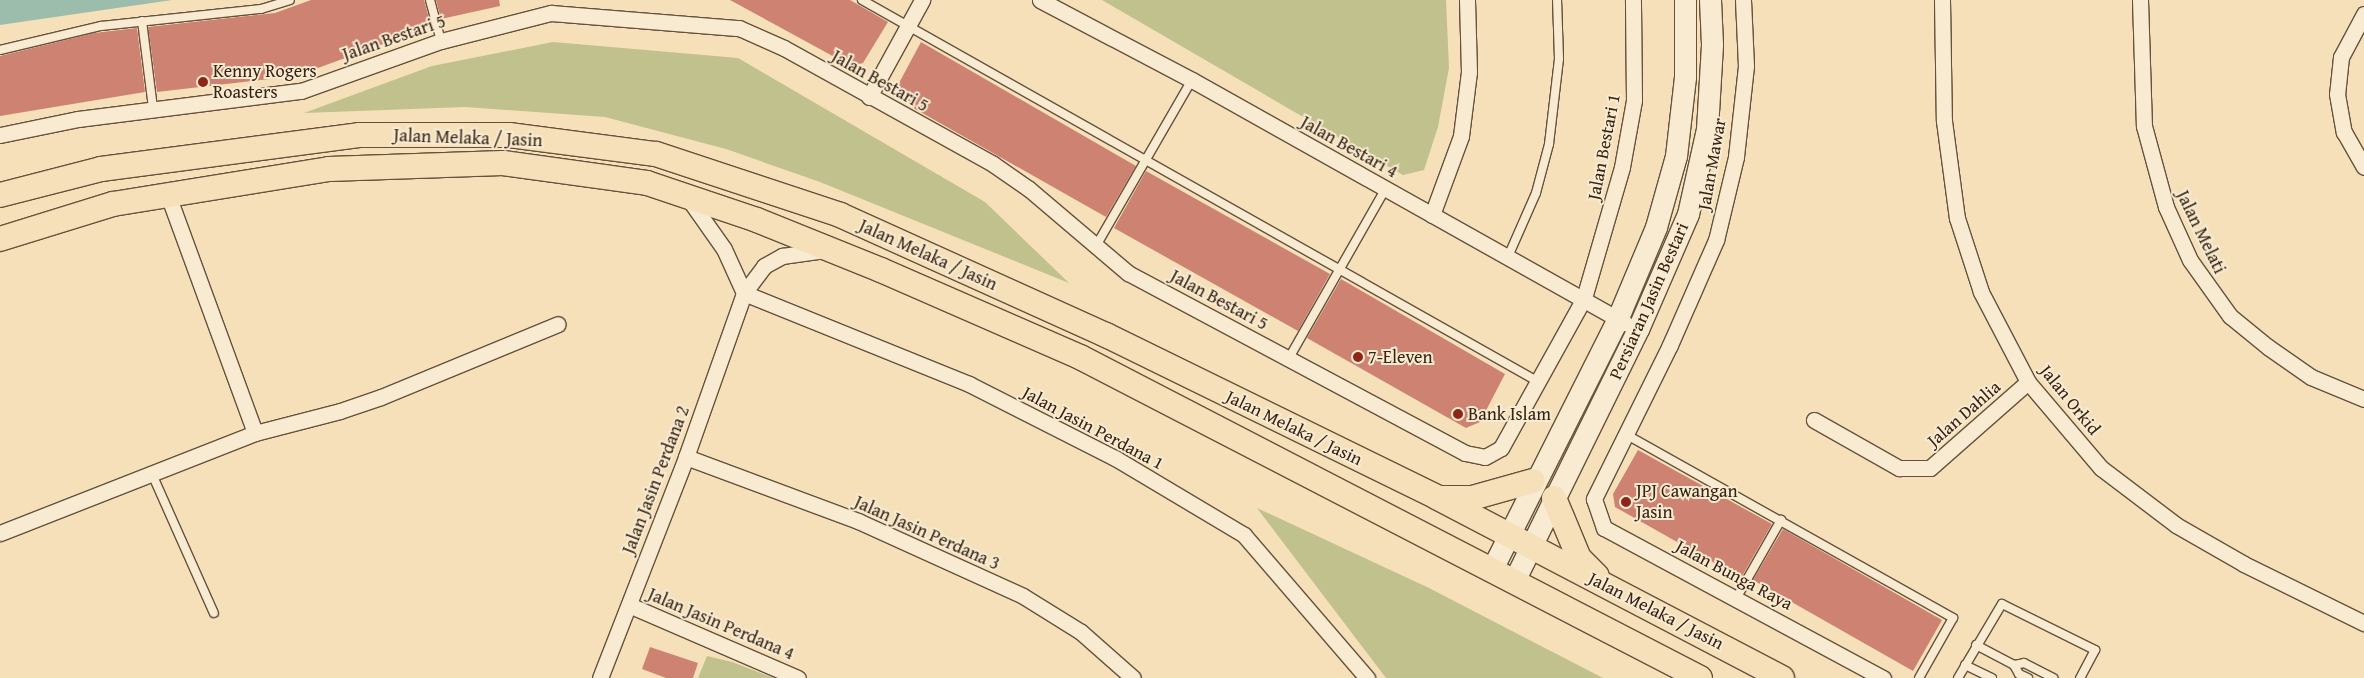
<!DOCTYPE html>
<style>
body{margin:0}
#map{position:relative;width:2364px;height:678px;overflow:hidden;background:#f5e0b9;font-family:"Gentium Book Plus",serif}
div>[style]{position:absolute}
.green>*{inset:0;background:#c0c18c}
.water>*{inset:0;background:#9dbdac}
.building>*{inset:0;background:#ce8372}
.roads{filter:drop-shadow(1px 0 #66523c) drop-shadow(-1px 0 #66523c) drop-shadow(0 1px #66523c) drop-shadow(0 -1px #66523c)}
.lane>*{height:8px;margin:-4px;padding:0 4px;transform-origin:4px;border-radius:4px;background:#f8ebd2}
.street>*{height:15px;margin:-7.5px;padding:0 7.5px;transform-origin:7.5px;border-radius:7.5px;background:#f8ebd2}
.secondary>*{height:21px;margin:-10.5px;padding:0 10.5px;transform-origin:10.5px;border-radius:10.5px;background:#f8ebd2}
.primary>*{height:24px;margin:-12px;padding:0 12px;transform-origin:12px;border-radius:12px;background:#f5e0b9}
.dots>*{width:14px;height:14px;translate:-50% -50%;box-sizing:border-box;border:2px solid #f8ebd2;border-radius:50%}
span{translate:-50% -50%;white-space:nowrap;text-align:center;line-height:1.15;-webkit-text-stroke:4px #f8ebd2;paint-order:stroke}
.street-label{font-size:18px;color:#372313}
.poi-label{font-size:18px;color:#372313}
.left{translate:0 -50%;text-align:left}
</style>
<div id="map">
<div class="green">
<i style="clip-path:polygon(1102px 0,1446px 0,1449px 68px,1438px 127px,1424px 170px,1403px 175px)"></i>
<i style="clip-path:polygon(553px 42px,738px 58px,985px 202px,1069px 283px,820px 182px,726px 149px,605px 117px,465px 107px,304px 113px,432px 66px)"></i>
<i style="clip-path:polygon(1257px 508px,1429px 588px,1603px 678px,1386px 678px)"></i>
<i style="clip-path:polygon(707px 656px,732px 662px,774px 678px,698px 678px)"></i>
</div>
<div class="water">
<i style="clip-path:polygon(0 0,172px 0,0 25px)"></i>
</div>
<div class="building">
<i style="clip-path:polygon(311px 0,424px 0,430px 22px,425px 23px,427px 28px,296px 76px,157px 92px,148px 27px,275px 13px)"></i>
<i style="clip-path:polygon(436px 0,499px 0,500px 6px,441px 19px)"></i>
<i style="clip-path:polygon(730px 0,850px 0,888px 22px,863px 63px,851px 66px)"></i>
<i style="clip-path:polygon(137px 28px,145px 92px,0 116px,0 56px,94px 33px)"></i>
<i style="clip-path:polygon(921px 42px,1136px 166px,1106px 217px,901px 101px,899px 83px)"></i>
<i style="clip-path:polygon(1146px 171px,1330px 274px,1298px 331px,1114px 228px)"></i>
<i style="clip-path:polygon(1341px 279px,1505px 374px,1480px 422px,1466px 428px,1307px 338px)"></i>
<i style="clip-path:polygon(1638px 450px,1772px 524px,1741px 578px,1615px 507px,1613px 494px)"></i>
<i style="clip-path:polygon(1783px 529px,1942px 620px,1913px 671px,1753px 580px)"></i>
<i style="clip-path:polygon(650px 647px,698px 663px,693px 678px,666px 678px,642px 669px)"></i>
</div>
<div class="roads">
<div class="lane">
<i style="left:430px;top:0;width:42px;rotate:75deg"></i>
<i style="left:862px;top:0;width:775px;rotate:29.44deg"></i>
<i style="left:142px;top:21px;width:88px;rotate:82.8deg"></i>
<i style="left:0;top:50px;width:104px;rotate:-13.4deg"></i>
<i style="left:101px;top:26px;width:161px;rotate:-6.1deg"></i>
<i style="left:261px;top:9px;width:30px;rotate:-17deg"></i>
<i style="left:1096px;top:246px;width:192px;rotate:-60deg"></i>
<i style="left:1507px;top:259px;width:72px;rotate:-66.3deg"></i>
<i style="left:1536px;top:193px;width:51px;rotate:-75.1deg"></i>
<i style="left:1549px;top:144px;width:86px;rotate:-83.3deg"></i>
<i style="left:1559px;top:59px;width:59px;rotate:-91.9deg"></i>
<i style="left:1289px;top:358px;width:196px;rotate:-60.3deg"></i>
<i style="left:1627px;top:435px;width:374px;rotate:29.3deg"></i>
<i style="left:1953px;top:618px;width:69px;rotate:119.5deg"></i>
<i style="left:152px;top:474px;width:152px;rotate:66deg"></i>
<i style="left:1737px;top:597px;width:89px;rotate:-60.3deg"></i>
<i style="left:1976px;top:645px;width:43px;rotate:27.8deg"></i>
<i style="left:2014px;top:665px;width:10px;rotate:61deg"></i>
<i style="left:2019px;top:674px;width:10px;rotate:24deg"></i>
<i style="left:1965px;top:665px;width:30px;rotate:26deg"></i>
<i style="left:2014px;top:665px;width:10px;rotate:-11deg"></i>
<i style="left:2024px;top:663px;width:33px;rotate:27deg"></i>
<i style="left:1958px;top:678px;width:86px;rotate:-59.3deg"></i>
<i style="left:2002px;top:604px;width:104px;rotate:26.3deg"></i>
<i style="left:2095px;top:650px;width:32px;rotate:118deg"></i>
</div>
<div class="street">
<i style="left:1040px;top:0;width:172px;rotate:27.8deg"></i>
<i style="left:1192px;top:80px;width:497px;rotate:29.3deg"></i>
<i style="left:1743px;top:0;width:66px;rotate:87.4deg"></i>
<i style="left:1746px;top:66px;width:92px;rotate:96.3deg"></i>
<i style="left:1736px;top:157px;width:85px;rotate:103.5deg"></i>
<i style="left:1716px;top:240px;width:115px;rotate:113.7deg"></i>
<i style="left:1670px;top:345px;width:172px;rotate:116.3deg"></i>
<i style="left:1594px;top:499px;width:31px;rotate:71deg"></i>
<i style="left:1604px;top:528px;width:317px;rotate:28.3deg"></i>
<i style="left:1942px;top:0;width:121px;rotate:89.1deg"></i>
<i style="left:1944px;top:121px;width:98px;rotate:82.4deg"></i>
<i style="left:1957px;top:218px;width:78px;rotate:72deg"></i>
<i style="left:1981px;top:292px;width:102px;rotate:62.4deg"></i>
<i style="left:2028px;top:382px;width:113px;rotate:49.7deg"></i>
<i style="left:2101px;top:468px;width:94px;rotate:37.2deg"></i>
<i style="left:2176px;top:525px;width:78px;rotate:29.8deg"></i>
<i style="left:2244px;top:564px;width:134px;rotate:26.2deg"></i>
<i style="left:2140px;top:0;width:126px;rotate:88.2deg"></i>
<i style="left:2144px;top:126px;width:84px;rotate:74.8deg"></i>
<i style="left:2166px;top:207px;width:58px;rotate:65.6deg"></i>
<i style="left:2190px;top:260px;width:69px;rotate:54.5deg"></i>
<i style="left:2230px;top:316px;width:49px;rotate:39.2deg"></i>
<i style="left:2268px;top:347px;width:52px;rotate:34.9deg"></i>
<i style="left:2311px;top:377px;width:57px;rotate:22.5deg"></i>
<i style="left:2364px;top:14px;width:49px;rotate:118.1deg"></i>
<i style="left:2341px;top:57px;width:37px;rotate:96deg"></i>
<i style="left:2337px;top:94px;width:39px;rotate:80deg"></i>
<i style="left:2344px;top:132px;width:40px;rotate:60.3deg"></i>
<i style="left:869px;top:97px;width:111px;rotate:-61.3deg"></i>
<i style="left:0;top:135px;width:80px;rotate:-11.6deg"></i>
<i style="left:78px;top:119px;width:225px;rotate:-7.2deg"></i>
<i style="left:301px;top:91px;width:149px;rotate:-19.7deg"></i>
<i style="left:441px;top:41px;width:114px;rotate:-14.3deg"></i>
<i style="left:551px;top:13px;width:189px;rotate:4.6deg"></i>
<i style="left:739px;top:28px;width:49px;rotate:24deg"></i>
<i style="left:784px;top:48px;width:239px;rotate:29deg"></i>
<i style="left:993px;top:164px;width:44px;rotate:34.8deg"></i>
<i style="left:1029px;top:189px;width:130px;rotate:40.3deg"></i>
<i style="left:1128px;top:273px;width:382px;rotate:28.1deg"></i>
<i style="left:1465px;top:453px;width:20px;rotate:11deg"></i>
<i style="left:1485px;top:457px;width:18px;rotate:-29deg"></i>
<i style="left:1501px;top:448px;width:171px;rotate:-61deg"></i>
<i style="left:1584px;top:298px;width:136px;rotate:-73.8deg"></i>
<i style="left:1622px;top:167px;width:68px;rotate:-79.8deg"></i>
<i style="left:1634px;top:100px;width:100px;rotate:-90.6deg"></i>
<i style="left:168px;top:195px;width:253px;rotate:69.9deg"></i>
<i style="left:688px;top:198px;width:62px;rotate:54.8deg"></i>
<i style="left:724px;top:249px;width:48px;rotate:65.6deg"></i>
<i style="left:1432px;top:215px;width:84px;rotate:-69.8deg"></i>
<i style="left:1461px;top:136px;width:64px;rotate:-82.9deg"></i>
<i style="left:1469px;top:72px;width:72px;rotate:-91.6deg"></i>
<i style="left:744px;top:293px;width:243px;rotate:22deg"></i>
<i style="left:969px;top:384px;width:164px;rotate:26.9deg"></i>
<i style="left:1115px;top:458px;width:150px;rotate:30.8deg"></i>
<i style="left:1244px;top:535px;width:189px;rotate:49.3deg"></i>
<i style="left:1814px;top:420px;width:98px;rotate:29.5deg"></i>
<i style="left:1899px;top:468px;width:31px"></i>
<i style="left:1930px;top:468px;width:130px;rotate:-41.3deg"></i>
<i style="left:686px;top:457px;width:184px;rotate:20.4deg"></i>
<i style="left:858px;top:521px;width:181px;rotate:24.4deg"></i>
<i style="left:1023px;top:596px;width:68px;rotate:31.8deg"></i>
<i style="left:1081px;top:632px;width:69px;rotate:41.5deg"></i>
<i style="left:0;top:533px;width:274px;rotate:-21.4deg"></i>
<i style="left:255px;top:433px;width:88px;rotate:-14.5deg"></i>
<i style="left:340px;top:411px;width:43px;rotate:-18.9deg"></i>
<i style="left:381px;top:397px;width:191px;rotate:-22.4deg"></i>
<i style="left:629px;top:605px;width:184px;rotate:23.4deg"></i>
<i style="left:600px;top:678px;width:237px;rotate:-68.7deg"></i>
<i style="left:686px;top:457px;width:174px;rotate:-70.5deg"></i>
<i style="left:744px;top:293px;width:34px;rotate:-53deg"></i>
<i style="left:764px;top:266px;width:21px;rotate:-29deg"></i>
<i style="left:782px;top:256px;width:43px;rotate:-7.9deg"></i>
</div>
<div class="secondary">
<i style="left:1492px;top:569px;width:279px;rotate:-63.3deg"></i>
<i style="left:1617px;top:320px;width:101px;rotate:-67.2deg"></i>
<i style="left:1656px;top:227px;width:74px;rotate:-74.3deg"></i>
<i style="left:1676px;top:156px;width:80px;rotate:-83.5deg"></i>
<i style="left:1685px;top:77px;width:77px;rotate:-90deg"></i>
<i style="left:1514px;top:581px;width:281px;rotate:-63.8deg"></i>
<i style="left:1638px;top:329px;width:125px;rotate:-66.5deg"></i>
<i style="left:1688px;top:214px;width:87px;rotate:-77.4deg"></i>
<i style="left:1707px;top:129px;width:85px;rotate:-86.6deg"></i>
<i style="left:1712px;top:44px;width:44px;rotate:-92.6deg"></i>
</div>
<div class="primary">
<i style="left:0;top:195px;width:104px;rotate:-14.4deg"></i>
<i style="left:101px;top:169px;width:260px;rotate:-7.5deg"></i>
<i style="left:359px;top:135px;width:150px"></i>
<i style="left:509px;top:135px;width:148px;rotate:7.4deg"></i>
<i style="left:656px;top:154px;width:194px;rotate:18.3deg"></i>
<i style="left:840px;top:215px;width:292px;rotate:24.3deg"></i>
<i style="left:1106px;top:335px;width:370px;rotate:26.1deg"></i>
<i style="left:1438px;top:498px;width:388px;rotate:27.6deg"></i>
<i style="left:0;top:239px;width:118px;rotate:-17.2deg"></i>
<i style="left:113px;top:204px;width:219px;rotate:-9.2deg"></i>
<i style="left:329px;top:169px;width:174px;rotate:-2deg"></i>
<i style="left:503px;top:163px;width:145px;rotate:7.9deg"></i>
<i style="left:647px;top:183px;width:116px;rotate:18.6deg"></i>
<i style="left:757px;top:220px;width:134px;rotate:22deg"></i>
<i style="left:881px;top:270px;width:217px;rotate:23.6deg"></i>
<i style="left:1080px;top:357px;width:698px;rotate:27.37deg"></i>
<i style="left:1440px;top:498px;width:32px"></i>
<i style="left:1472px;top:498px;width:63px;rotate:-15.6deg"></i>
<i style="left:1554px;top:498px;width:65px;rotate:67.4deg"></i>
<i style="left:1579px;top:558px;width:25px;rotate:45deg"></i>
</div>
</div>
<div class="dots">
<i style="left:203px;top:82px;background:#8f2418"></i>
<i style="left:1358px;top:357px;background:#8f2418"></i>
<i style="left:1458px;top:414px;background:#8f2418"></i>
<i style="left:1626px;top:502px;background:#8f2418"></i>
</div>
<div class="street-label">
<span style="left:394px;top:38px;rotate:-19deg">Jalan Bestari 5</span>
<span style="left:880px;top:81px;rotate:29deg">Jalan Bestari 5</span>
<span style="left:468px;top:138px;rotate:2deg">Jalan Melaka / Jasin</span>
<span style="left:1349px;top:147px;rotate:29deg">Jalan Bestari 4</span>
<span style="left:1604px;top:147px;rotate:-79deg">Jalan Bestari 1</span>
<span style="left:1712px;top:164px;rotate:-80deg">Jalan Mawar</span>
<span style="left:2201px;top:232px;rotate:64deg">Jalan Melati</span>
<span style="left:928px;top:255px;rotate:24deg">Jalan Melaka / Jasin</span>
<span style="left:1219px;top:300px;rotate:28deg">Jalan Bestari 5</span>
<span style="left:1649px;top:301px;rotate:-66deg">Persiaran Jasin Bestari</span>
<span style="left:2070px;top:400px;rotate:51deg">Jalan Orkid</span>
<span style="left:1964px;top:414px;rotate:-41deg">Jalan Dahlia</span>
<span style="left:1093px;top:428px;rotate:28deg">Jalan Jasin Perdana 1</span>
<span style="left:1294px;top:428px;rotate:26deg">Jalan Melaka / Jasin</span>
<span style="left:656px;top:480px;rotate:-69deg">Jalan Jasin Perdana 2</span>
<span style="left:927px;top:533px;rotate:24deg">Jalan Jasin Perdana 3</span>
<span style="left:1734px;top:575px;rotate:28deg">Jalan Bunga Raya</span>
<span style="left:1656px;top:611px;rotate:27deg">Jalan Melaka / Jasin</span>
<span style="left:721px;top:624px;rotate:23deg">Jalan Jasin Perdana 4</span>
</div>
<div class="poi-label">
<span class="left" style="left:213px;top:82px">Kenny Rogers<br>Roasters</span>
<span class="left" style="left:1368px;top:357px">7-Eleven</span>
<span class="left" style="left:1468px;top:414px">Bank Islam</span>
<span class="left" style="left:1636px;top:502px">JPJ Cawangan<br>Jasin</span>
</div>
</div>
